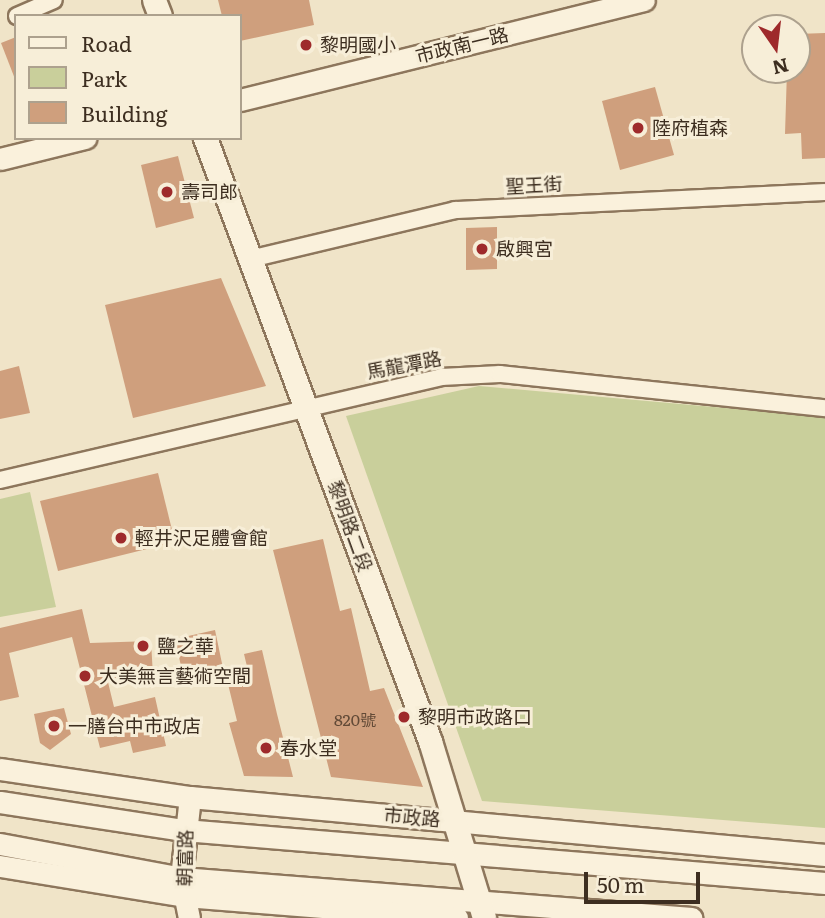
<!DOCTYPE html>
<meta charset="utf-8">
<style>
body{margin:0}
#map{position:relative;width:825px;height:918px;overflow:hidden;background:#f0e4c8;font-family:Literata,"Noto Sans TC",serif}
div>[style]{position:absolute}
.green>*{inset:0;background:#c9cf9b}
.building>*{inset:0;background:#cf9f7d}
.roads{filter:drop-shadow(2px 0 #8d765c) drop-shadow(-2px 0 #8d765c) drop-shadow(0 2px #8d765c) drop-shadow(0 -2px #8d765c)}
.minor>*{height:16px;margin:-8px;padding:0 8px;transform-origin:8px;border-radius:8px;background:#faf1dc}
.tertiary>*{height:21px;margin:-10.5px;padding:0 10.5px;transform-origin:10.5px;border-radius:10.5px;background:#faf1dc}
.secondary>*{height:23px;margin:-11.5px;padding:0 11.5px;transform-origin:11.5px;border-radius:11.5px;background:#faf1dc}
.dots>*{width:19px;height:19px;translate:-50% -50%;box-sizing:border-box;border:4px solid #f7eed8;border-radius:50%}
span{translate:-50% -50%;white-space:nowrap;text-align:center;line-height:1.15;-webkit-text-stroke:6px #f7eed8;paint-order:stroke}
.number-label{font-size:16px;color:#624a37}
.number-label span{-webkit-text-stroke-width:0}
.poi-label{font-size:19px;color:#3d2e20}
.left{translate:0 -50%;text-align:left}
.street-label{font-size:19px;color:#3d2e20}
.legend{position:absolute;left:14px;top:14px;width:228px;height:126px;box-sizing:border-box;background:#f7eed8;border:2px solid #ada18e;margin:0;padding:9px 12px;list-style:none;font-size:21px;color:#3d2e20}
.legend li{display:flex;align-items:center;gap:14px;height:35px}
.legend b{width:35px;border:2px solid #ada18e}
.north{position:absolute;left:741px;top:14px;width:70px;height:70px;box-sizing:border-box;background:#f7eed8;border:2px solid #ada18e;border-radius:50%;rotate:166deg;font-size:19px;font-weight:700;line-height:28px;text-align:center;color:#3d2e20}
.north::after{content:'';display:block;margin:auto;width:24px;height:32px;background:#9e2a2b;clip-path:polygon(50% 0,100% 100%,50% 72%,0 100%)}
.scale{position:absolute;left:584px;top:872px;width:116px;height:32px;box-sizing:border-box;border:4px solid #3d2e20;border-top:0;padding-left:9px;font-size:21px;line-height:24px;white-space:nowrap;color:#3d2e20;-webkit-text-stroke:5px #f7eed8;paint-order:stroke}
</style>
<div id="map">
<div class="green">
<i style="clip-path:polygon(479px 386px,825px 417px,825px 828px,482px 801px,346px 416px)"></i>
<i style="clip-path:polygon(30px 492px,56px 607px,0 617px,0 499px)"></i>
</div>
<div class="building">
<i style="clip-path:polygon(218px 0,309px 0,314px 25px,240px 41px,240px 16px,222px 16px)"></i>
<i style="clip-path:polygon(825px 33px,825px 158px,802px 159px,801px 133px,785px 134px,787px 70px,797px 70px,797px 34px)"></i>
<i style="clip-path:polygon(16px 37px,16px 79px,15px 79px,1px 43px)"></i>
<i style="clip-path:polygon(655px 87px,674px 155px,620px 170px,602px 101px)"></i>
<i style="clip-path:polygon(178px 156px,194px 218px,156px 228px,141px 165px)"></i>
<i style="clip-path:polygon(497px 227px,497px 269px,466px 270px,466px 228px)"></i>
<i style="clip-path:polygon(221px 278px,266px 386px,133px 418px,105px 305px)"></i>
<i style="clip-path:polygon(19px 366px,30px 413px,0 419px,0 371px)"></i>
<i style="clip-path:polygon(158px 473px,175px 542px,58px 571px,40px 501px)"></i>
<i style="clip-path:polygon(323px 539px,340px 611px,351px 608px,370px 691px,384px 688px,423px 787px,331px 777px,273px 550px)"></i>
<i style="clip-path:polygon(82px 609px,90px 643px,151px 641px,153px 676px,107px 678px,114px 707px,155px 697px,166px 746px,133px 753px,130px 741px,100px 748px,72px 637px,9px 653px,19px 697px,0 701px,0 628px)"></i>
<i style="clip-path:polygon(215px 630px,224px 673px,183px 675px,175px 639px)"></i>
<i style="clip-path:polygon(262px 650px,277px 714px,293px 777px,244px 776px,229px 723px,237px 721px,228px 684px,250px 679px,244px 654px)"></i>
<i style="clip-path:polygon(64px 708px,71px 734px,50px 750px,40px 743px,34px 714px)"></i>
</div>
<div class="roads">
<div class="minor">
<i style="left:17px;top:16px;width:40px;rotate:-23.4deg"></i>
<i style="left:250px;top:259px;width:211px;rotate:-13.4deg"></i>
<i style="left:455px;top:210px;width:370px;rotate:-2.8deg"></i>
<i style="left:0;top:480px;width:453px;rotate:-13.1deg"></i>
<i style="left:441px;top:377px;width:59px;rotate:-2.9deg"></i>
<i style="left:500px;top:374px;width:327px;rotate:6deg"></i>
</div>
<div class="tertiary">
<i style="left:240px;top:100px;width:416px;rotate:-13.9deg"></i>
<i style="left:0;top:159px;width:88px;rotate:-13.9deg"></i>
<i style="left:0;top:769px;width:192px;rotate:8.4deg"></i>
<i style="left:190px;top:797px;width:638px;rotate:5.22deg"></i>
<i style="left:0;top:802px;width:186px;rotate:8.7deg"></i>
<i style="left:184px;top:830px;width:643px;rotate:4.73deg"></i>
<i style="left:0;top:844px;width:184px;rotate:10.6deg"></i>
<i style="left:181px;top:878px;width:512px;rotate:4.48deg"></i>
<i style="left:0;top:866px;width:187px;rotate:9.2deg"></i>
<i style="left:185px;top:896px;width:273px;rotate:4.6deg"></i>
<i style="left:189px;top:918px;width:41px;rotate:-101.3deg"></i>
<i style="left:181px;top:878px;width:81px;rotate:-83.7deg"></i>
</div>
<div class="secondary">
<i style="left:154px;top:0;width:17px;rotate:69deg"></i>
<i style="left:205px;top:138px;width:644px;rotate:69.54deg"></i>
<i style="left:430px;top:741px;width:185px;rotate:73deg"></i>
</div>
</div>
<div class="dots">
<i style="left:306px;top:45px;background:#9e2a2b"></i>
<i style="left:638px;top:128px;background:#9e2a2b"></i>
<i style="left:167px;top:192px;background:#9e2a2b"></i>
<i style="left:482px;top:249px;background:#9e2a2b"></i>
<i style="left:121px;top:538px;background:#9e2a2b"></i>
<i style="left:143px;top:646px;background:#9e2a2b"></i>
<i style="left:85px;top:676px;background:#9e2a2b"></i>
<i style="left:404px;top:717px;background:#9e2a2b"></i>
<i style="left:54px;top:726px;background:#9e2a2b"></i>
<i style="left:266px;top:748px;background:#9e2a2b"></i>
</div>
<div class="number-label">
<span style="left:355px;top:719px">820號</span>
</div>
<div class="poi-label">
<span class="left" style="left:320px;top:45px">黎明國小</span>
<span class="left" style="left:652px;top:128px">陸府植森</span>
<span class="left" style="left:181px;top:192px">壽司郎</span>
<span class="left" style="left:496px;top:249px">啟興宮</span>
<span class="left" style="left:135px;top:538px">輕井沢足體會館</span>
<span class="left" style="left:157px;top:646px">鹽之華</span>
<span class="left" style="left:99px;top:676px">大美無言藝術空間</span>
<span class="left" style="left:418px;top:717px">黎明市政路口</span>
<span class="left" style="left:68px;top:726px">一膳台中市政店</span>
<span class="left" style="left:280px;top:748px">春水堂</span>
</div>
<div class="street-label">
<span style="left:462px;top:45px;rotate:-14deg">市政南一路</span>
<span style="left:534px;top:185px;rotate:-3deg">聖王街</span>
<span style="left:404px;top:365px;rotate:-11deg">馬龍潭路</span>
<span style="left:350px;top:526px;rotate:70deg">黎明路二段</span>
<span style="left:412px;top:817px;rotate:5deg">市政路</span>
<span style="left:185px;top:858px;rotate:-89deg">朝富路</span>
</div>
<ul class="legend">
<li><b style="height:9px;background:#faf1dc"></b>Road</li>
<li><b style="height:19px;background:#c9cf9b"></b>Park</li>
<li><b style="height:19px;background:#cf9f7d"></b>Building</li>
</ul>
<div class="north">N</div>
<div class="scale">50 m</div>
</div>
